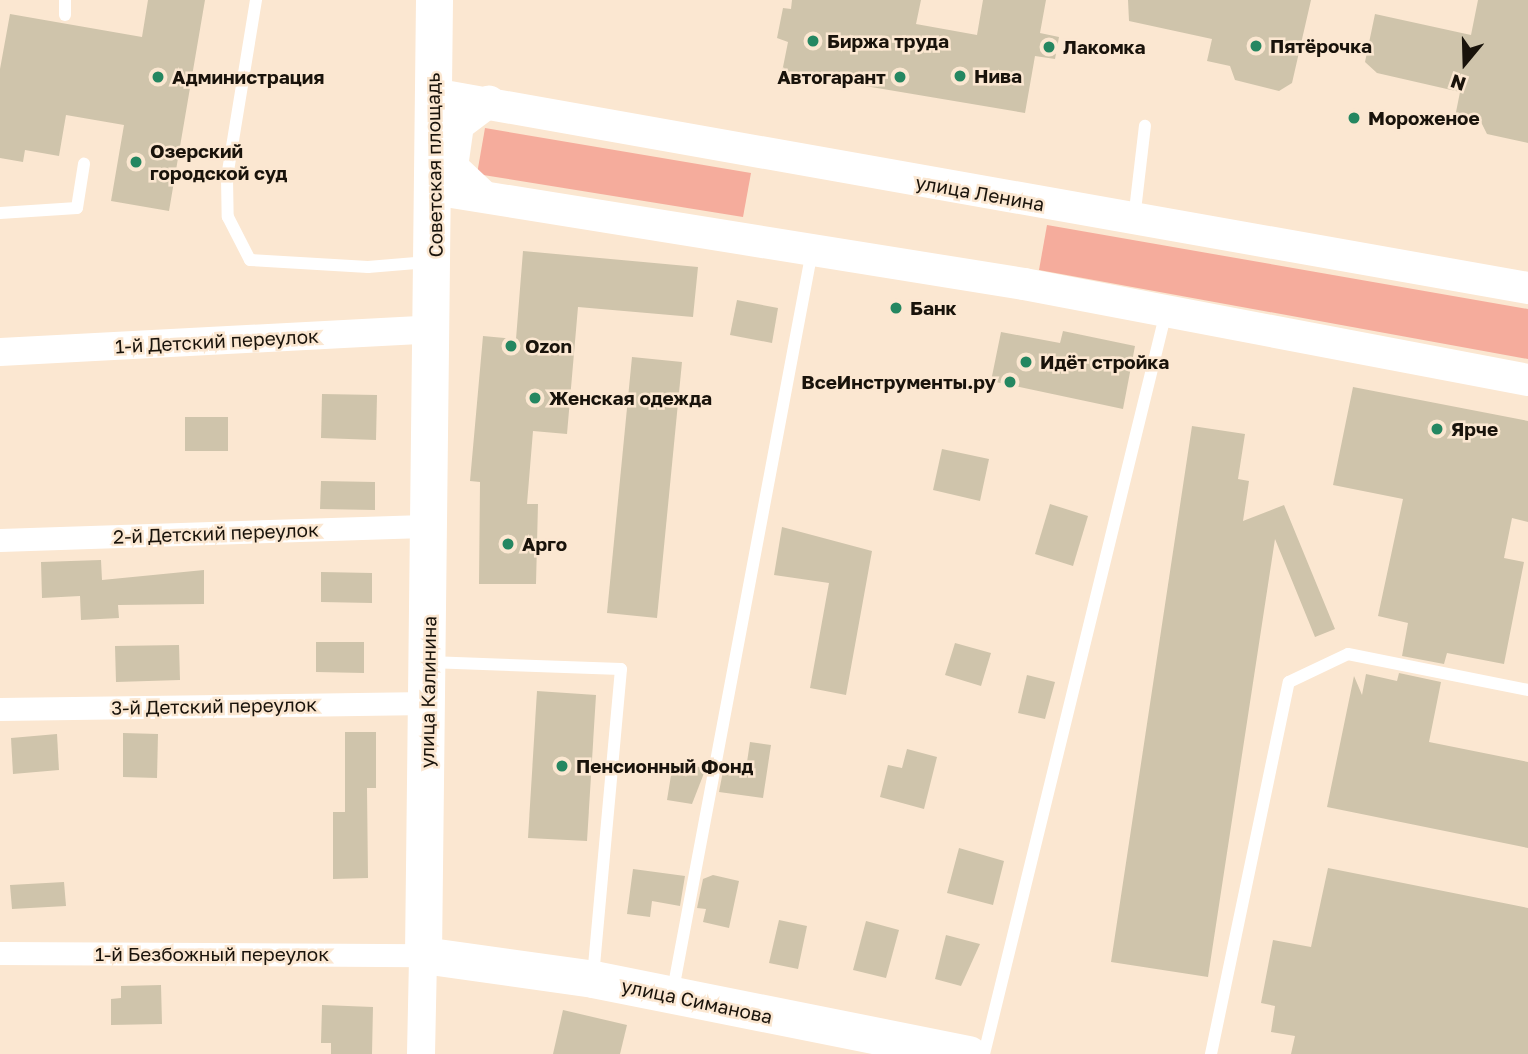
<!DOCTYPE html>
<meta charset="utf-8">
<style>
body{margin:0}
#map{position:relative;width:1528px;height:1054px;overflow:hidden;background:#fbe7d1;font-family:"Golos Text",sans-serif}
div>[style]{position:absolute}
.green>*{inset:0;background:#f5ac9c}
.building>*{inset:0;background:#cfc4ab}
.service>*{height:12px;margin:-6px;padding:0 6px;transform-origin:6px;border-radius:6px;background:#fff}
.minor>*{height:23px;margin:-11.5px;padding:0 11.5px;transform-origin:11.5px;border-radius:11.5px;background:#fff}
.tertiary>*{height:28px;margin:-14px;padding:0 14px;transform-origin:14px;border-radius:14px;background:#fff}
.secondary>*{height:32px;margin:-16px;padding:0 16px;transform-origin:16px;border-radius:16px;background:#fff}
.primary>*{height:37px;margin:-18.5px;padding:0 18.5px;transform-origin:18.5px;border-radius:18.5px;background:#fff}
.dots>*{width:19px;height:19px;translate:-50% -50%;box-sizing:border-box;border:4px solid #fbe7d1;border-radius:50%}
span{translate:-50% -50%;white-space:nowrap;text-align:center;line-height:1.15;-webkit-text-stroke:5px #fbe7d1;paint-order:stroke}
.poi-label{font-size:19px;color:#19130b;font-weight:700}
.left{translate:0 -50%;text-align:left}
.right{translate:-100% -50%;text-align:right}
.street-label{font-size:19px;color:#19130b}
.north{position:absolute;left:1430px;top:28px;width:70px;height:70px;-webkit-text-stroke:5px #fbe7d1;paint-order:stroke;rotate:199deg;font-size:19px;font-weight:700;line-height:28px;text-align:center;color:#19130b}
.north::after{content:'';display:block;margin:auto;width:24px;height:32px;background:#19130b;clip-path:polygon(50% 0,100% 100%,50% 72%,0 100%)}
</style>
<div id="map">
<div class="green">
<i style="clip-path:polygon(485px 128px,751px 173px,743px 217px,477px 174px)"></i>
<i style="clip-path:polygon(1047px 225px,1528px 309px,1528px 359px,1039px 270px)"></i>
</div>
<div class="building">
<i style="clip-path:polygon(148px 0,205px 0,169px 211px,111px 201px,124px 125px,66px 115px,59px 156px,25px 150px,23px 162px,0 158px,0 69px,10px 14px,142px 37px)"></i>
<i style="clip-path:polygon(792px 0,921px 0,916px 24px,977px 35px,983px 0,1046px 0,1040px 33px,1059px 37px,1055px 59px,1035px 56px,1025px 113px,782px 72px,788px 42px,777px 38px,783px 8px,791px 9px)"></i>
<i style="clip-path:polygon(1128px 0,1311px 0,1292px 83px,1279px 91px,1235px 80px,1230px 66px,1207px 61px,1212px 39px,1129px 21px)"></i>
<i style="clip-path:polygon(1478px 0,1528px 0,1528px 143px,1487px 134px,1481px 122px,1455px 117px,1460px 92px,1377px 73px,1365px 62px,1375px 14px,1471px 35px)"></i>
<i style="clip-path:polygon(523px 251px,698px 267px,693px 317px,578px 307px,567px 434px,533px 431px,527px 504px,538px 504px,536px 584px,479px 584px,480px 482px,470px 481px,483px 336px,516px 339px)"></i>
<i style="clip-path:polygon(737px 300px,778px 308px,772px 343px,730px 335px)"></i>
<i style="clip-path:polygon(1063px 331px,1135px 346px,1123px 409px,991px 381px,1001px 332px,1060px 343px)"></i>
<i style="clip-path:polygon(632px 357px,682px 362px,657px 618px,607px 613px)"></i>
<i style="clip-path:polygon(1353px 387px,1528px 421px,1528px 522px,1512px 518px,1504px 558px,1524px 562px,1504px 664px,1447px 653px,1444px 664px,1402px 656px,1408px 623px,1378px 616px,1403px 499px,1333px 485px)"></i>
<i style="clip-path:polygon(322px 394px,377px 395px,376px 440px,321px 438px)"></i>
<i style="clip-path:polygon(185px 417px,228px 417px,228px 451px,185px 451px)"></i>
<i style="clip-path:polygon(1192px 426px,1245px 434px,1238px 479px,1249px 481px,1243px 521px,1284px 505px,1335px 629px,1315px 637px,1275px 539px,1208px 977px,1111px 962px)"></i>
<i style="clip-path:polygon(942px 449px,989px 459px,980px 501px,933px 490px)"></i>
<i style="clip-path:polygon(321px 481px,375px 482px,375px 510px,320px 509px)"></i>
<i style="clip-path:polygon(1050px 504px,1088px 516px,1073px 566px,1035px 554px)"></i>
<i style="clip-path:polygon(782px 527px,872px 551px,846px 695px,810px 688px,829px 583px,774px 575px)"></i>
<i style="clip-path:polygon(101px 560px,102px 580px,204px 570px,204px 604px,118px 605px,119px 618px,81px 620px,80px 596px,42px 598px,41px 562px)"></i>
<i style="clip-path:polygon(321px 572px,372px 573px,372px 603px,321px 602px)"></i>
<i style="clip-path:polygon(316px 642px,364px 642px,364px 673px,316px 672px)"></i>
<i style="clip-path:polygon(955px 643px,991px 653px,981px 686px,945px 675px)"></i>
<i style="clip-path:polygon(179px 645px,180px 680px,116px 682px,115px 646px)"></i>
<i style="clip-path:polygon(1399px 673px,1441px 682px,1429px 742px,1528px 762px,1528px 848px,1327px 807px,1354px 676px,1362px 695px,1366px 674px,1397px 681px)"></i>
<i style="clip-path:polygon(1027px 675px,1055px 682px,1045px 719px,1018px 713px)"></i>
<i style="clip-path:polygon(537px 691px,596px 695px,587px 841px,528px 838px)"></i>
<i style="clip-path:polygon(345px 732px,376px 732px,376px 788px,367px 788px,368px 878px,333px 879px,333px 812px,345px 812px)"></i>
<i style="clip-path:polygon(123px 733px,158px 734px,157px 778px,123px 777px)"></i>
<i style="clip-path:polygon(57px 734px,59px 770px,13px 774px,11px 738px)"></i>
<i style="clip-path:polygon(750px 742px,771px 745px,763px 798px,719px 792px,723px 771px,734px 772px,736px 761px,747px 762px)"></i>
<i style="clip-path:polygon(907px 749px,937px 757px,924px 809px,880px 797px,888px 765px,902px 768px)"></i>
<i style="clip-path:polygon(673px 763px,706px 768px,692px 804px,667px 800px)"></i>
<i style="clip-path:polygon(959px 848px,1004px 861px,993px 905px,947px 893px)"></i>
<i style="clip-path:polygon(1328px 868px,1528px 908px,1528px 1054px,1291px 1054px,1295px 1036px,1271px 1032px,1275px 1006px,1261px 1003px,1273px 940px,1311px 947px)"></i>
<i style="clip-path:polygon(633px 869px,685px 876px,680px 906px,652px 901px,650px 917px,627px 914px)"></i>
<i style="clip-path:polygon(713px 875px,739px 881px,729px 928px,703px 922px,706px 909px,697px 908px,703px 879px)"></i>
<i style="clip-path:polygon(64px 882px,66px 906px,12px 909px,10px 885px)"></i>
<i style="clip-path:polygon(779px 920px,807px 926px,798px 969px,769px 963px)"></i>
<i style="clip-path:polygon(866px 921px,899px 930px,886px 978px,853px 970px)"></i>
<i style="clip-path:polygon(946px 935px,980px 944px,961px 986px,935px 979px)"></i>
<i style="clip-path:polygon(161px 985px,162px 1024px,111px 1025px,111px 999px,121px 998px,121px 986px)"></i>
<i style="clip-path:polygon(322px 1005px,373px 1007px,372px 1054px,331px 1054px,331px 1043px,321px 1043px)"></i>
<i style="clip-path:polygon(563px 1010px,627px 1025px,620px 1054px,553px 1054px)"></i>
</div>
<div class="service">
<i style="left:65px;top:0;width:15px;rotate:90deg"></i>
<i style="left:256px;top:0;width:180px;rotate:99.3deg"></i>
<i style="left:227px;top:178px;width:39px;rotate:89deg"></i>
<i style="left:228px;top:217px;width:48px;rotate:62.9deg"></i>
<i style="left:250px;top:260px;width:118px;rotate:3.4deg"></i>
<i style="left:368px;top:267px;width:60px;rotate:-4.8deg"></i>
<i style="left:0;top:213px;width:77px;rotate:-3.7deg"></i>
<i style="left:77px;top:208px;width:45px;rotate:-81deg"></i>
<i style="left:1134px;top:219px;width:94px;rotate:-83.3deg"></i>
<i style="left:429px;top:662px;width:192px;rotate:2.1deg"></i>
<i style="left:621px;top:669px;width:307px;rotate:95.2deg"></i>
<i style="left:673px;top:990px;width:752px;rotate:-79.35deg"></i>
<i style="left:984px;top:1054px;width:764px;rotate:-76.22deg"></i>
<i style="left:1211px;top:1054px;width:380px;rotate:-78.2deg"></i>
<i style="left:1289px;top:682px;width:65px;rotate:-25.4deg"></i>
<i style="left:1348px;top:654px;width:184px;rotate:11.3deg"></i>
</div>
<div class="minor">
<i style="left:0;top:540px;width:432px;rotate:-1.9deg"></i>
<i style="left:0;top:709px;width:428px;rotate:-0.8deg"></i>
<i style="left:0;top:953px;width:423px;rotate:0.3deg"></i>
</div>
<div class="tertiary">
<i style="left:0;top:352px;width:434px;rotate:-3deg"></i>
<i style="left:421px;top:1054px;width:99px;rotate:-88.8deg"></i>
</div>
<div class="secondary">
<i style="left:433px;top:94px;width:1112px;rotate:10.05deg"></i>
<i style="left:433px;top:189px;width:599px;rotate:9.13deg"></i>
<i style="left:1024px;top:284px;width:513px;rotate:10.78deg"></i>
<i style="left:483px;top:196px;width:42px;rotate:-136.9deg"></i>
<i style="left:452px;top:167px;width:42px;rotate:-81.9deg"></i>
<i style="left:458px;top:125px;width:39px;rotate:-37deg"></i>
</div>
<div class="primary">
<i style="left:434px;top:0;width:955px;rotate:90.66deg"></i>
<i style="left:423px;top:955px;width:172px;rotate:8deg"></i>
<i style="left:593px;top:979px;width:383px;rotate:11.3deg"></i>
</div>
<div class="dots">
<i style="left:813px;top:41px;background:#258761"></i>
<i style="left:1256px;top:46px;background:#258761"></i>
<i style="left:1049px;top:47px;background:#258761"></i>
<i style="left:960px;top:76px;background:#258761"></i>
<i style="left:158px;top:77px;background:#258761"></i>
<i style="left:900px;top:77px;background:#258761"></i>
<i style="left:1354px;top:118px;background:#258761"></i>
<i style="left:136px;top:162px;background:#258761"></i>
<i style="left:896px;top:308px;background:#258761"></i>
<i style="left:511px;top:346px;background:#258761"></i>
<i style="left:1026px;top:362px;background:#258761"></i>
<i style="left:1010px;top:382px;background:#258761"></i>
<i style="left:535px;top:398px;background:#258761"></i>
<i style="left:1437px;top:429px;background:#258761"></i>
<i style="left:508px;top:544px;background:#258761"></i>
<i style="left:562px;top:766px;background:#258761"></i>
</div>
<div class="poi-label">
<span class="left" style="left:827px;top:41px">Биржа труда</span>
<span class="left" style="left:1270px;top:46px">Пятёрочка</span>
<span class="left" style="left:1063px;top:47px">Лакомка</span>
<span class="left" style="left:974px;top:76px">Нива</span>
<span class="left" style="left:172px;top:77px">Администрация</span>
<span class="right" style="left:886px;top:77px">Автогарант</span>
<span class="left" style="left:1368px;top:118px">Мороженое</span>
<span class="left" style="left:150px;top:162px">Озерский<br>городской суд</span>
<span class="left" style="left:910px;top:308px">Банк</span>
<span class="left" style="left:525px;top:346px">Ozon</span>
<span class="left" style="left:1040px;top:362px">Идёт стройка</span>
<span class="right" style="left:996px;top:382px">ВсеИнструменты.ру</span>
<span class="left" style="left:549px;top:398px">Женская одежда</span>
<span class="left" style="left:1451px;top:429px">Ярче</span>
<span class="left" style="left:522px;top:544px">Арго</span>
<span class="left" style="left:576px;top:766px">Пенсионный Фонд</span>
</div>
<div class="street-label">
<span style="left:434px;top:165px;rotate:-91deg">Советская площадь</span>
<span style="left:980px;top:193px;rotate:10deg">улица Ленина</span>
<span style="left:217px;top:341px;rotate:-3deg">1-й Детский переулок</span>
<span style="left:216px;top:533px;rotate:-2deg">2-й Детский переулок</span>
<span style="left:428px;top:692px;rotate:-89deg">улица Калинина</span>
<span style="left:214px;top:706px;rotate:-1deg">3-й Детский переулок</span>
<span style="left:212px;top:954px">1-й Безбожный переулок</span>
<span style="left:697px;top:1001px;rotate:12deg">улица Симанова</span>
</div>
<div class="north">N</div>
</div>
